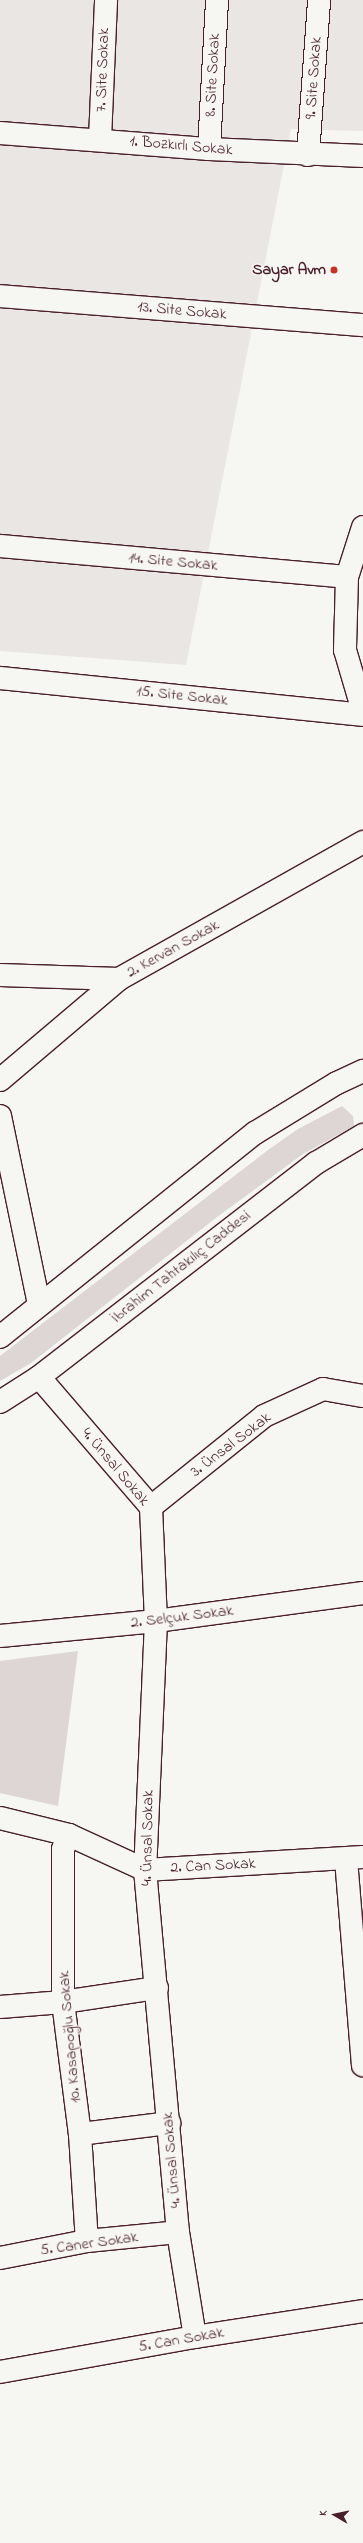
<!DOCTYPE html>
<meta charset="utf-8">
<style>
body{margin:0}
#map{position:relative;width:363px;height:2543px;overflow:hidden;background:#f6f6f2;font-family:"Indie Flower",sans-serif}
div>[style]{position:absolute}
.built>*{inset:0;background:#e9e6e3}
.green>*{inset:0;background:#ddd6d5}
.roads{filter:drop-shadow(1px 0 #4a1f2b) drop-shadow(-1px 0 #4a1f2b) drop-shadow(0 1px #4a1f2b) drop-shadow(0 -1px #4a1f2b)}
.minor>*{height:22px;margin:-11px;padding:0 11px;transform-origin:11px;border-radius:11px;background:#f6f6f2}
.major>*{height:22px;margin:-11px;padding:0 11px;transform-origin:11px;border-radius:11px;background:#f6f6f2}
.dots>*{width:11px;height:11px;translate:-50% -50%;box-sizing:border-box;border:2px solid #f6f6f2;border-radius:50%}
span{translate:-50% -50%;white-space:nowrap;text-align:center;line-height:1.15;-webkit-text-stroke:3px #f6f6f2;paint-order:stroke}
.street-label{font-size:16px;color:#4a1f2b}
.poi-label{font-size:16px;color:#4a1f2b;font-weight:700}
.right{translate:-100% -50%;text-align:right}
.north{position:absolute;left:315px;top:2495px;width:40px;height:40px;-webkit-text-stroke:3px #f6f6f2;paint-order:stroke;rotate:279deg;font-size:11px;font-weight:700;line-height:16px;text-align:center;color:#4a1f2b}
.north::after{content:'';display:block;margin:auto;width:14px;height:18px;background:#4a1f2b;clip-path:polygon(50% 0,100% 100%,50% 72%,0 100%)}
</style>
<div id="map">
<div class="built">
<i style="clip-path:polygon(0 0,363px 0,363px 131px,291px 129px,186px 665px,0 651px)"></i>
</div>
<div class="green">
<i style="clip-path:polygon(342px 1106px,353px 1116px,354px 1126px,303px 1154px,217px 1217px,31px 1363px,0 1381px,0 1356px,268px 1150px,298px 1129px)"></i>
<i style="clip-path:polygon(78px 1651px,58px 1806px,0 1793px,0 1661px)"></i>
</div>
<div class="roads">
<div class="minor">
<i style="left:0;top:133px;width:210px;rotate:4.4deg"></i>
<i style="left:209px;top:149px;width:154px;rotate:2.6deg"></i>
<i style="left:100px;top:139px;width:139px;rotate:-87.5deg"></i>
<i style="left:209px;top:149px;width:149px;rotate:-86.9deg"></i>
<i style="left:308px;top:155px;width:155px;rotate:-85.9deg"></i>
<i style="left:0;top:296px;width:364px;rotate:4.6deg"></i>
<i style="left:363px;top:527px;width:52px;rotate:107.7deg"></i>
<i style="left:347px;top:577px;width:73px;rotate:91.6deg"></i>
<i style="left:345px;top:650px;width:64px;rotate:73.6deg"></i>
<i style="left:0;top:546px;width:348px;rotate:5.1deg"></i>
<i style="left:0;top:678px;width:365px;rotate:5.8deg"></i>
<i style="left:0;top:975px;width:119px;rotate:1.9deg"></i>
<i style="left:0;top:1080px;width:156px;rotate:-40.3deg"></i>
<i style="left:119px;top:979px;width:280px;rotate:-29.3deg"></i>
<i style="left:0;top:1116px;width:192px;rotate:78.3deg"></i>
<i style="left:39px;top:1377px;width:172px;rotate:49.3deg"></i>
<i style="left:151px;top:1507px;width:114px;rotate:87.5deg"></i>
<i style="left:156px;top:1621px;width:249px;rotate:92.5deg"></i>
<i style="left:145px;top:1870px;width:364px;rotate:84.8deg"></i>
<i style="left:178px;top:2232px;width:106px;rotate:80.8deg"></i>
<i style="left:151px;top:1507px;width:145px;rotate:-38.8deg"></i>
<i style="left:264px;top:1416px;width:65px;rotate:-24.6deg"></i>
<i style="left:323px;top:1389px;width:41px;rotate:9.9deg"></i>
<i style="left:0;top:1636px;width:157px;rotate:-5.5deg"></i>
<i style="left:156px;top:1621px;width:209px;rotate:-7.7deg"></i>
<i style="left:0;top:1818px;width:71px;rotate:13.8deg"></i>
<i style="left:69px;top:1835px;width:84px;rotate:24.7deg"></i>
<i style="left:145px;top:1870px;width:218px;rotate:-3.4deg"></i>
<i style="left:69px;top:1835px;width:15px;rotate:113deg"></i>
<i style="left:63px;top:1849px;width:153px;rotate:90deg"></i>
<i style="left:63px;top:2002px;width:133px;rotate:82.7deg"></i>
<i style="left:80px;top:2134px;width:107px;rotate:86.3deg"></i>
<i style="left:346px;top:1859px;width:207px;rotate:85.3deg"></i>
<i style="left:0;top:2007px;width:63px;rotate:-4.5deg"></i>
<i style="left:63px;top:2002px;width:95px;rotate:-8.5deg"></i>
<i style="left:80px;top:2134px;width:90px;rotate:-7deg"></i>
<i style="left:0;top:2258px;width:89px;rotate:-11.1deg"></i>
<i style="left:87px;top:2241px;width:91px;rotate:-5.6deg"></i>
<i style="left:0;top:2372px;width:198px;rotate:-10.2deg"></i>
<i style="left:195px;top:2337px;width:170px;rotate:-8.8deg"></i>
</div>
<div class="major">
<i style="left:0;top:1337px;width:327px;rotate:-38.7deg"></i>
<i style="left:255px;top:1133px;width:96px;rotate:-31.4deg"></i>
<i style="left:337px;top:1083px;width:29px;rotate:-25deg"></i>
<i style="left:0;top:1402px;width:46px;rotate:-32.7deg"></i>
<i style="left:39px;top:1377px;width:350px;rotate:-37.7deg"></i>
<i style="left:316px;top:1163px;width:55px;rotate:-30.8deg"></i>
</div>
</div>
<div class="dots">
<i style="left:334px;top:270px;background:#c8321e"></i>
</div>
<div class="street-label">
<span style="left:103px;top:70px;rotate:-88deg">7. Site Sokak</span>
<span style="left:213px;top:75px;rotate:-87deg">8. Site Sokak</span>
<span style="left:314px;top:78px;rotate:-86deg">9. Site Sokak</span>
<span style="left:181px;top:146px;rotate:5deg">1. Bozkırlı Sokak</span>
<span style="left:182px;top:311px;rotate:5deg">13. Site Sokak</span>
<span style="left:173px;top:562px;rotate:5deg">14. Site Sokak</span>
<span style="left:182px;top:696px;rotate:6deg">15. Site Sokak</span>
<span style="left:173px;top:949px;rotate:-29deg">2. Kervan Sokak</span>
<span style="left:181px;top:1267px;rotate:-38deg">İbrahim Tahtakılıç Caddesi</span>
<span style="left:231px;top:1445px;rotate:-37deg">3. Ünsal Sokak</span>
<span style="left:115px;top:1467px;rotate:50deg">4. Ünsal Sokak</span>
<span style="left:182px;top:1617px;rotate:-7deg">2. Selçuk Sokak</span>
<span style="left:148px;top:1838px;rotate:-89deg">4. Ünsal Sokak</span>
<span style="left:213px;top:1866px;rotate:-3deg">2. Can Sokak</span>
<span style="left:70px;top:2037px;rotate:-95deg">10. Kasapoğlu Sokak</span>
<span style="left:172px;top:2160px;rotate:-95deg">4. Ünsal Sokak</span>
<span style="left:89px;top:2244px;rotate:-8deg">5. Caner Sokak</span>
<span style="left:181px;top:2340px;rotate:-10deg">5. Can Sokak</span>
</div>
<div class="poi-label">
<span class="right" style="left:326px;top:270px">Sayar Avm</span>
</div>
<div class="north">K</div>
</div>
